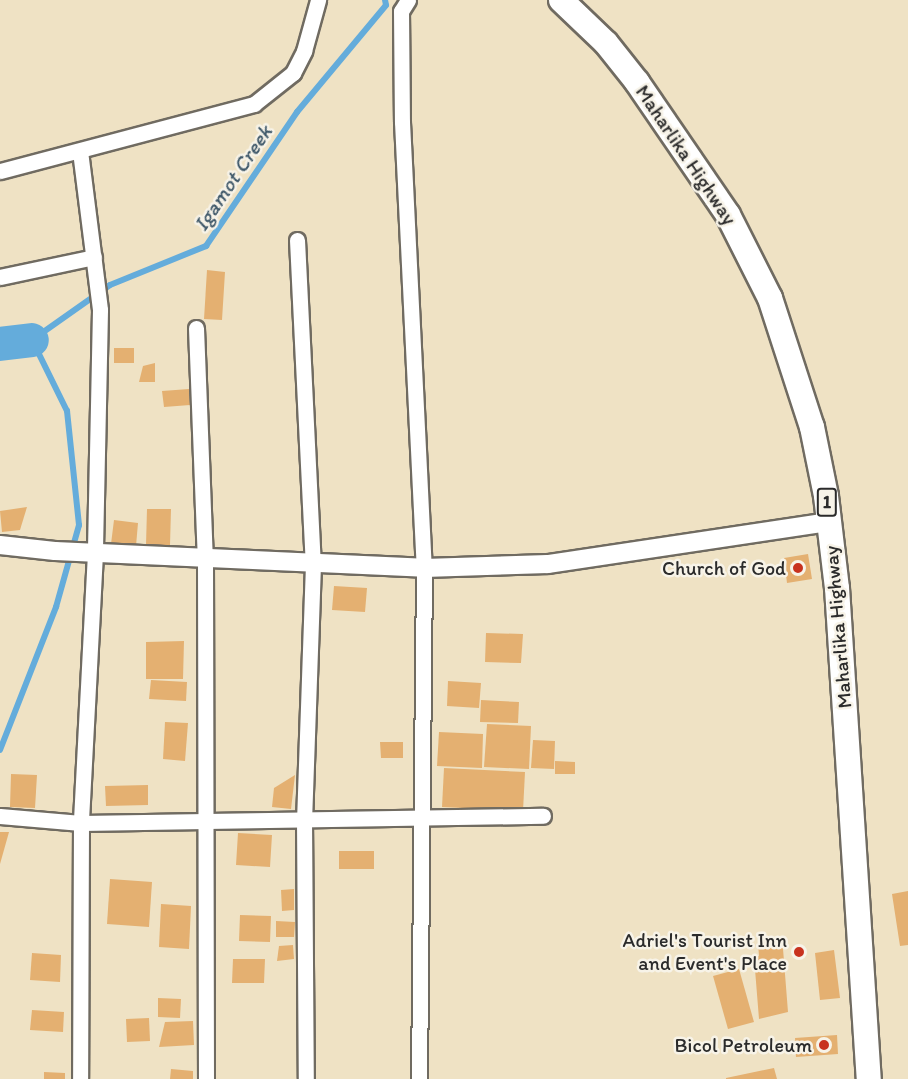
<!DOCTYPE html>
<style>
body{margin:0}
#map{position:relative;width:908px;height:1079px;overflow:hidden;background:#efe2c4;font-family:Itim,sans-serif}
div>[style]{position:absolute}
.stream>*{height:6px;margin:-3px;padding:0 3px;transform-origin:3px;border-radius:3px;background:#64acdb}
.river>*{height:34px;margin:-17px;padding:0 17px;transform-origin:17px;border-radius:17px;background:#64acdb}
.building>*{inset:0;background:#e4b071}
.roads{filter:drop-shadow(2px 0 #706b61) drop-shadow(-2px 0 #706b61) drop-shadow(0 2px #706b61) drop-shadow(0 -2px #706b61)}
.minor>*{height:15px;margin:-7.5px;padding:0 7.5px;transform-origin:7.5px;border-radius:7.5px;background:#fff}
.tertiary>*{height:18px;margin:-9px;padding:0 9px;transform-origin:9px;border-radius:9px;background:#fff}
.trunk>*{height:24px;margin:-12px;padding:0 12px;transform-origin:12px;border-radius:12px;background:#fff}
.dots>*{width:16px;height:16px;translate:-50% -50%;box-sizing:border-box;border:3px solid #f7f3e8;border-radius:50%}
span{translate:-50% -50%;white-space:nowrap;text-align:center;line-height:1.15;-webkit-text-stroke:5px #f7f3e8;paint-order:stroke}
.shield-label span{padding:2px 4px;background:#f7f3e8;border:2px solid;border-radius:4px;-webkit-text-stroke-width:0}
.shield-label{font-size:18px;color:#2b2b2b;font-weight:700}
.street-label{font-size:20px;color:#2b2b2b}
.poi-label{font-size:20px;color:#2b2b2b}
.right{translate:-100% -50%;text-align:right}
.water-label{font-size:21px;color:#3f5869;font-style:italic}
</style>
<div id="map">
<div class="stream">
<i style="left:0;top:750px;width:154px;rotate:-68.6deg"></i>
<i style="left:56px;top:607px;width:85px;rotate:-74.3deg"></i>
<i style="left:79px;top:525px;width:115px;rotate:-96deg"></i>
<i style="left:67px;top:411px;width:79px;rotate:-116.2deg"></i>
<i style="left:32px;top:340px;width:95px;rotate:-35.2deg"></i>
<i style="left:110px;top:285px;width:104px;rotate:-22.1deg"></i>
<i style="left:206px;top:246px;width:162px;rotate:-55.8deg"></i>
<i style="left:297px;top:112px;width:139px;rotate:-50.2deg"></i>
<i style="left:386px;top:5px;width:5px;rotate:-101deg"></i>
</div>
<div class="river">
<i style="left:0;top:344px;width:32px;rotate:-7deg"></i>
</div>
<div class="building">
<i style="clip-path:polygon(207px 270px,225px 272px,222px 320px,204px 319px)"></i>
<i style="clip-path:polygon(114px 348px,134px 348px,134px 363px,114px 363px)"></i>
<i style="clip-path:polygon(155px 363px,155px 382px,139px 382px,143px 366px)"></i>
<i style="clip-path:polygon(189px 389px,190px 405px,164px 407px,162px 391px)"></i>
<i style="clip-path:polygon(27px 507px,20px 530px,2px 532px,0 511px)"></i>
<i style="clip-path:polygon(147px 509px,171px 509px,170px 545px,146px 545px)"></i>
<i style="clip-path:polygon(114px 520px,138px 523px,136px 546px,111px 544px)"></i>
<i style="clip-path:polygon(808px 554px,812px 579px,787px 583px,784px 558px)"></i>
<i style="clip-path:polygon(334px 586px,367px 588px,365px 612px,332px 610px)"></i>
<i style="clip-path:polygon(486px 633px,523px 634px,521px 663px,485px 662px)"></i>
<i style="clip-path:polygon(184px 641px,183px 679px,146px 679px,146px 642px)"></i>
<i style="clip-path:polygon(151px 680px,187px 682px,186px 701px,149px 699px)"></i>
<i style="clip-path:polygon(448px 681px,481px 683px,479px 708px,447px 706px)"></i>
<i style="clip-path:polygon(481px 700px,519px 702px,518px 723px,480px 722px)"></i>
<i style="clip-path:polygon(165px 722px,188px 723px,185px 761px,163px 759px)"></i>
<i style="clip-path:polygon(487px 724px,531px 726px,529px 769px,484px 767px)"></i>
<i style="clip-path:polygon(439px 732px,483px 734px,482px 768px,437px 766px)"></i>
<i style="clip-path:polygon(533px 740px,555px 741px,554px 769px,531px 768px)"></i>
<i style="clip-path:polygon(380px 742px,403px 742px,403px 758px,381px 758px)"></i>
<i style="clip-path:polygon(555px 761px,575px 762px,575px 774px,555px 774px)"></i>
<i style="clip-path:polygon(444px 768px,525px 772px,523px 811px,442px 807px)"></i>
<i style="clip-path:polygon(11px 774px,37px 775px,35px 808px,10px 807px)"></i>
<i style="clip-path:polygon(295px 775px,291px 809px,272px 807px,274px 788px)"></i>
<i style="clip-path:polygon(148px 785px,148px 805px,106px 806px,105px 786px)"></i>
<i style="clip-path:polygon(0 832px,9px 832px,0 864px)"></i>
<i style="clip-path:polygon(238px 833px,272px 835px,270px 867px,236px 865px)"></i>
<i style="clip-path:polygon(339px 851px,374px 851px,374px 869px,339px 869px)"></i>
<i style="clip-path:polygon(110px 879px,152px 882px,149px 927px,107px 924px)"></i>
<i style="clip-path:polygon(294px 889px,294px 910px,282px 911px,281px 890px)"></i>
<i style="clip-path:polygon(908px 891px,908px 945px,900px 946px,892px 894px)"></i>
<i style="clip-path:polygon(161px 904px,191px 906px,189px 949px,159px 947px)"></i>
<i style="clip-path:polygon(240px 915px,271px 916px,270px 942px,239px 941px)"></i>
<i style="clip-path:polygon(276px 921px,295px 922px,294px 937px,276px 937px)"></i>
<i style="clip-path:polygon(782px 936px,788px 1012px,759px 1019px,754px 957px,759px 956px,758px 944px)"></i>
<i style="clip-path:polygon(293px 945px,294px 959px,277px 961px,279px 946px)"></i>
<i style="clip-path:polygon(834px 950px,840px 998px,820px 1000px,815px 953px)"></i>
<i style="clip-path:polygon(32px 953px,61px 955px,60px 982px,30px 980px)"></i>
<i style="clip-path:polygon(233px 959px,265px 959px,264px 983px,232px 983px)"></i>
<i style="clip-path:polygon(739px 969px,754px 1022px,728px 1029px,713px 976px)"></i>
<i style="clip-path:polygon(158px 998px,181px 999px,180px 1018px,158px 1017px)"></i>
<i style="clip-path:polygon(32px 1010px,64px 1012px,63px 1032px,30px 1030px)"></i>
<i style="clip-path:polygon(149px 1018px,150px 1041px,127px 1042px,126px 1019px)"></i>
<i style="clip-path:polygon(193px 1021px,194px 1045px,159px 1047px,165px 1022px)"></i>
<i style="clip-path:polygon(837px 1035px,838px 1054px,796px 1057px,795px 1038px)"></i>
<i style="clip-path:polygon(774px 1068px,777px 1079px,726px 1079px,726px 1078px)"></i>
<i style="clip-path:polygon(171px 1069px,193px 1071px,193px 1079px,170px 1079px)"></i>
<i style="clip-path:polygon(44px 1072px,65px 1073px,65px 1079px,44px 1079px)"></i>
</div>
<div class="roads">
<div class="minor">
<i style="left:408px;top:0;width:13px;rotate:122deg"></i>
<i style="left:401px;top:11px;width:111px;rotate:89.5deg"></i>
<i style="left:402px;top:122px;width:447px;rotate:87.2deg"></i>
<i style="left:424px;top:568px;width:511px;rotate:90.56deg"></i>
<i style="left:80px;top:151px;width:160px;rotate:82.8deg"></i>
<i style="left:100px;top:310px;width:243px;rotate:91.2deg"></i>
<i style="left:95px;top:553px;width:270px;rotate:93deg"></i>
<i style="left:81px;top:823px;width:256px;rotate:90.2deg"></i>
<i style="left:0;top:171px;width:263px;rotate:-14.8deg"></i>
<i style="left:254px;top:104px;width:50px;rotate:-38.5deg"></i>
<i style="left:293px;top:73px;width:25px;rotate:-63deg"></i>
<i style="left:304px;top:51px;width:53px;rotate:-74.6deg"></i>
<i style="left:297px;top:240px;width:324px;rotate:87.2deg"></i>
<i style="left:313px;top:564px;width:255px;rotate:92deg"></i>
<i style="left:304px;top:819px;width:260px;rotate:89.6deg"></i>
<i style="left:0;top:277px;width:96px;rotate:-12deg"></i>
<i style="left:196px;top:328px;width:232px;rotate:87.8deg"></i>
<i style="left:205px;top:560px;width:519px;rotate:89.89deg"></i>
<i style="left:0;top:816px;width:81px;rotate:4.9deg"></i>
<i style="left:81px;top:823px;width:462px;rotate:-0.9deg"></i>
</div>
<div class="tertiary">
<i style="left:0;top:545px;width:55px;rotate:6.2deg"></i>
<i style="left:55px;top:551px;width:369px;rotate:2.6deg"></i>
<i style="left:424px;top:568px;width:124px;rotate:-1.8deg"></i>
<i style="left:548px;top:564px;width:284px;rotate:-8.5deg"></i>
</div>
<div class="trunk">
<i style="left:561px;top:0;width:62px;rotate:43.7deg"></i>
<i style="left:606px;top:43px;width:50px;rotate:51.5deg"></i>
<i style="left:637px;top:82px;width:161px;rotate:55.6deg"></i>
<i style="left:728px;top:215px;width:93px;rotate:63.2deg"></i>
<i style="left:770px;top:298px;width:136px;rotate:72deg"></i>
<i style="left:812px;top:427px;width:70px;rotate:78.5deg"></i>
<i style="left:826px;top:496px;width:93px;rotate:83.2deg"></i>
<i style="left:837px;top:588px;width:492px;rotate:86.3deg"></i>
</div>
</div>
<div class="dots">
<i style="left:798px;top:568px;background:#c8321e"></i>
<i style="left:799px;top:952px;background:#c8321e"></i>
<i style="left:824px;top:1045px;background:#c8321e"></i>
</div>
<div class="shield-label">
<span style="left:827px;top:502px">1</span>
</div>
<div class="street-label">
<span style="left:686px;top:155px;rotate:56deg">Maharlika Highway</span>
<span style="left:838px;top:627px;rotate:-95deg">Maharlika Highway</span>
</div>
<div class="poi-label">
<span class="right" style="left:786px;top:568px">Church of God</span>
<span class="right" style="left:787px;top:952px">Adriel's Tourist Inn<br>and Event's Place</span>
<span class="right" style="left:812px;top:1045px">Bicol Petroleum</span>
</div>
<div class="water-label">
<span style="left:233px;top:178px;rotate:-56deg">Igamot Creek</span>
</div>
</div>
